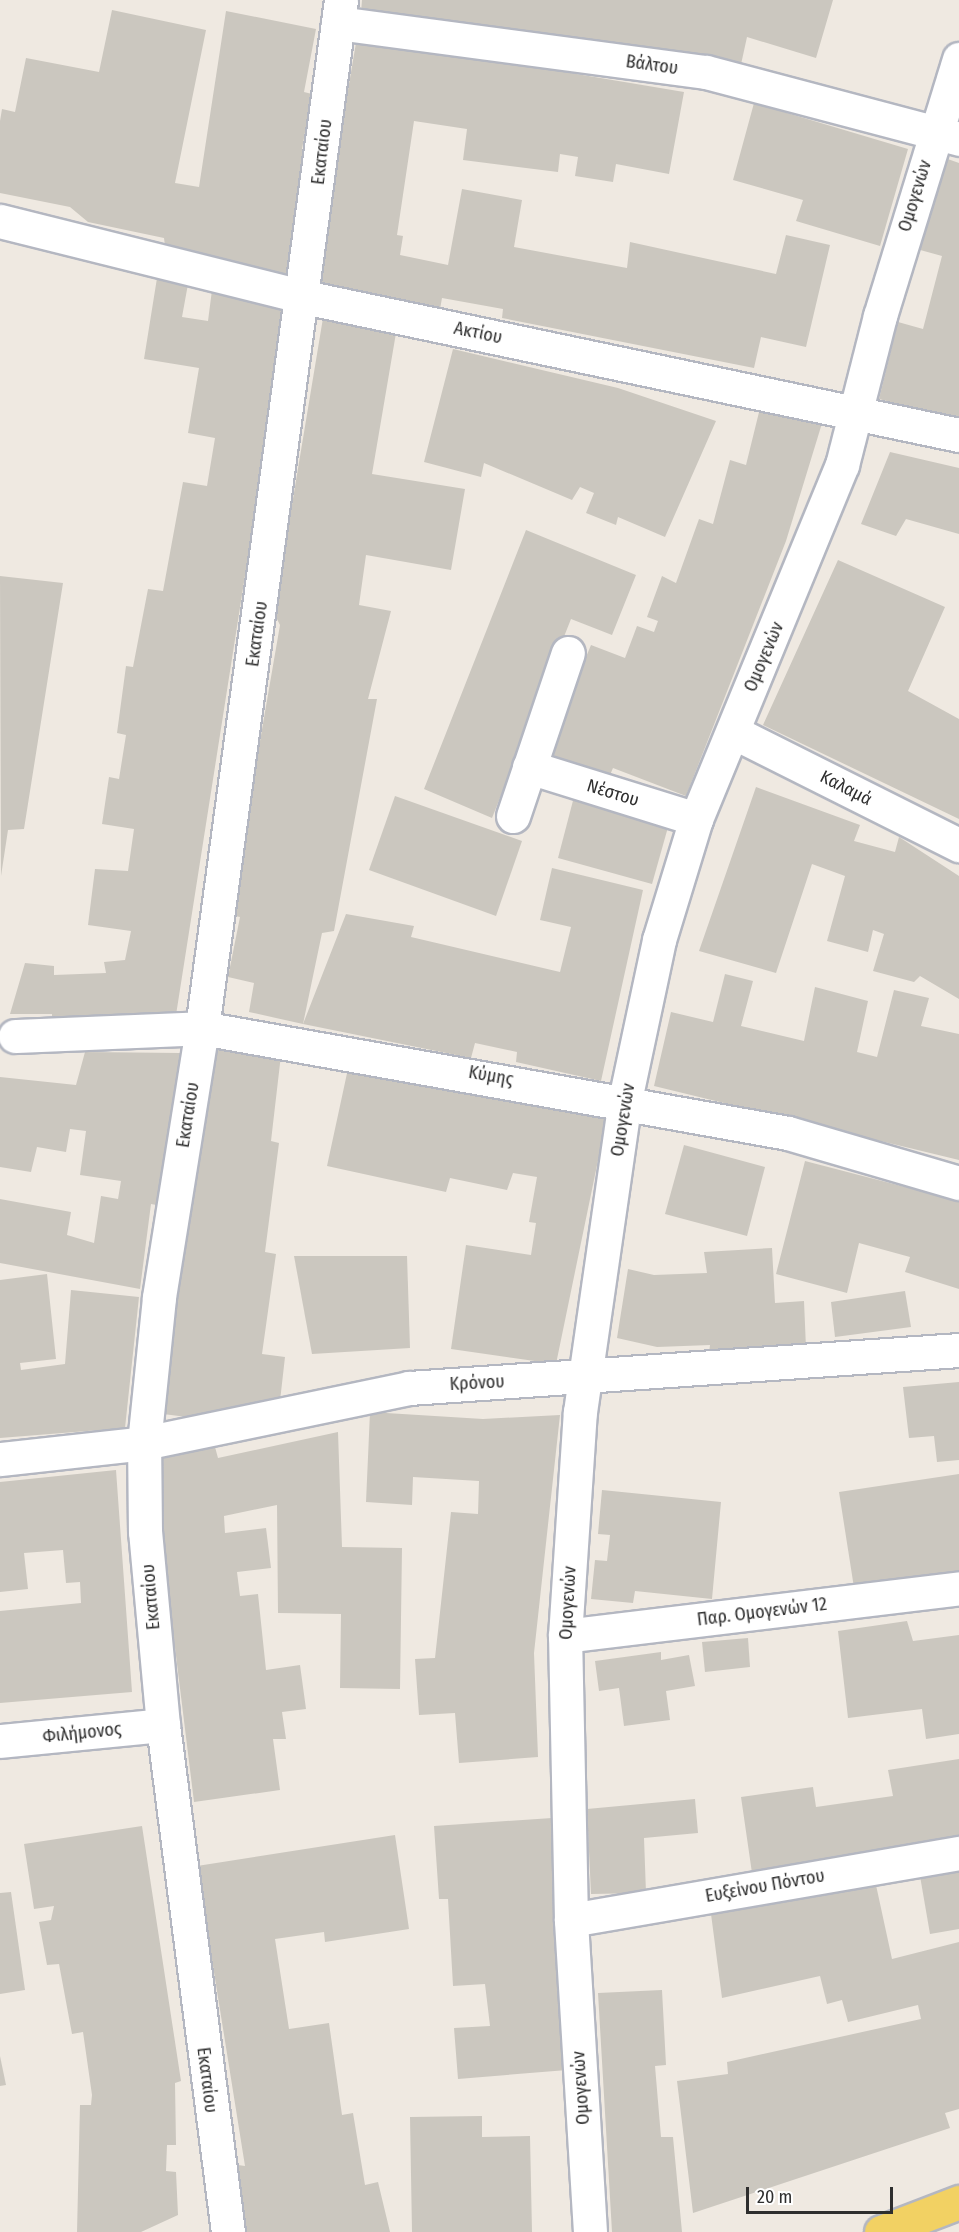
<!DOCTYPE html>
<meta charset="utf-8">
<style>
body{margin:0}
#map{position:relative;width:959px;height:2232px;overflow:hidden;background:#efe9e1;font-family:"Fira Sans Condensed",sans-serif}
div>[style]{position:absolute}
.building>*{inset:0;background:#cbc7bf}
.roads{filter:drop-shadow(2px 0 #b4b7c1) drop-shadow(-2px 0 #b4b7c1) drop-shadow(0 2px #b4b7c1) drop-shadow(0 -2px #b4b7c1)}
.minor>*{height:33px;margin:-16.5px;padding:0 16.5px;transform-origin:16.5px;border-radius:16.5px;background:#fff}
.primary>*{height:33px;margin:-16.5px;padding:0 16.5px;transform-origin:16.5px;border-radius:16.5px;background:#f2d163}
span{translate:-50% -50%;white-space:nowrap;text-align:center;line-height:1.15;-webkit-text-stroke:4.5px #fff;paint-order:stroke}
.street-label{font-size:18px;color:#2e2e2e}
.scale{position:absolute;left:746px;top:2187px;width:147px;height:27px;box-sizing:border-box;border:3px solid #2e2e2e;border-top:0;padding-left:8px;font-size:18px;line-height:21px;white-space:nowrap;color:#2e2e2e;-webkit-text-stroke:4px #fff;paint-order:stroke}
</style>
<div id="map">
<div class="building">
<i style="clip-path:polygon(362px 0,833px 0,816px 58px,747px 37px,740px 69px,361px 13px)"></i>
<i style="clip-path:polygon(112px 10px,206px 30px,175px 183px,199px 187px,226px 11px,316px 29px,304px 92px,312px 94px,302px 149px,311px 151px,286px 274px,165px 246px,164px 238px,88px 222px,70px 207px,0 193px,0 121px,2px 109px,15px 112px,26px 58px,99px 72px)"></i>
<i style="clip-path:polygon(357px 37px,684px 92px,669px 174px,616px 164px,613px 182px,575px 176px,578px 157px,560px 154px,558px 172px,463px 160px,467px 129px,414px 121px,397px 235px,403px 236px,400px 255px,448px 265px,462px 189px,522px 200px,514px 247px,627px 268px,630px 242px,776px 274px,786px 235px,830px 245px,806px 347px,761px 337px,754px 368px,502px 318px,503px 309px,442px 298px,439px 315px,314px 289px)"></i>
<i style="clip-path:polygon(754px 103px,908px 149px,880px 246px,796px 221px,803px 200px,733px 180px)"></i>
<i style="clip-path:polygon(942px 157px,959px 163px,959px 420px,879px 399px,898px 322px,923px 329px,942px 256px,913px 248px)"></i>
<i style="clip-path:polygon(157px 278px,188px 284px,182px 317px,208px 321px,212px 290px,288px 302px,176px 1015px,52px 1021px,52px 1014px,10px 1014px,25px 963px,54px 966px,54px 975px,106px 973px,104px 962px,125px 960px,131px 931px,88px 925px,95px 869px,128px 871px,134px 829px,102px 824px,109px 777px,119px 779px,126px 735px,117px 733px,126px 666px,133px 667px,148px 589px,163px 591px,183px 482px,207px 486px,215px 438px,188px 433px,199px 368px,144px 359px)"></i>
<i style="clip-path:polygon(323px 318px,396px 333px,372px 474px,465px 489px,451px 570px,366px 555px,359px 605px,391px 611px,368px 699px,377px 699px,334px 931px,322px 933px,303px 1024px,249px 1012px,254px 983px,228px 977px,240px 917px,230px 915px,280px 625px,274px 613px)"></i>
<i style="clip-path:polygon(453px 349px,618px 388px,716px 421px,665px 537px,618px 517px,616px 525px,586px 513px,594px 493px,580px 487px,572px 500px,484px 463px,481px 477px,424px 462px)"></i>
<i style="clip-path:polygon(761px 404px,823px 420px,786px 541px,686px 796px,613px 768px,607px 782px,545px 755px,591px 645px,625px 658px,637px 626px,654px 632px,658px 621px,647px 617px,662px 576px,676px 583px,699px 519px,713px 524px,730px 460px,746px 465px)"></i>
<i style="clip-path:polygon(890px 452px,959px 468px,959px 534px,906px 519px,896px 536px,861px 524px)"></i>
<i style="clip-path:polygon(526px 530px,636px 575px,612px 635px,571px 619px,492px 818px,424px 789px)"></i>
<i style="clip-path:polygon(838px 560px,945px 607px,908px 691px,959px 719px,959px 819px,763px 725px)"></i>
<i style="clip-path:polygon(0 576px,63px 583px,24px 829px,8px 830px,1px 876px)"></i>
<i style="clip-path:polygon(756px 787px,860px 825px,854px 841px,895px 852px,899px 837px,959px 876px,959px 999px,920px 976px,914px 982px,873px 971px,884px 934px,873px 930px,868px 952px,827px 941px,845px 876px,812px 864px,776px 973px,699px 951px)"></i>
<i style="clip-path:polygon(575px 793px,670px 820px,652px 884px,558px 858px)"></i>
<i style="clip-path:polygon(395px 796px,522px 841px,496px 916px,369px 870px)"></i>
<i style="clip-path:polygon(552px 868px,643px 890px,601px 1081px,516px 1062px,517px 1052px,475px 1043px,471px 1058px,303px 1024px,346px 914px,414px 926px,411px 937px,560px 972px,571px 927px,540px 920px)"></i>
<i style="clip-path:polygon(725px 974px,753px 981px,741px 1026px,804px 1041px,815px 987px,868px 1001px,857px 1052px,877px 1057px,894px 990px,929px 998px,921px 1026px,959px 1034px,959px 1160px,654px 1086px,671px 1012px,713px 1022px)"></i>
<i style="clip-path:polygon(211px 1045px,281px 1055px,271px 1141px,279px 1143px,265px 1252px,276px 1254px,262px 1354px,285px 1357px,280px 1401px,203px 1419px,163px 1414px)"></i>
<i style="clip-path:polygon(85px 1052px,180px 1053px,162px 1206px,151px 1204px,140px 1289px,0 1263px,0 1199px,71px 1212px,67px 1235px,94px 1243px,101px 1196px,118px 1199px,121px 1181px,80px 1175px,86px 1131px,70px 1129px,66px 1152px,37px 1147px,31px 1172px,0 1167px,0 1077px,76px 1085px)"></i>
<i style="clip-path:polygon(349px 1064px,525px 1105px,531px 1097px,608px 1112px,556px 1364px,451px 1349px,466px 1245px,531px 1255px,536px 1223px,529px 1222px,537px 1177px,513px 1173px,507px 1190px,450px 1178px,446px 1192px,327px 1166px)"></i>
<i style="clip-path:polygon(684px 1145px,765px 1167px,747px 1236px,665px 1214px)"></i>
<i style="clip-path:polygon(805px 1161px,959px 1201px,959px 1289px,905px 1272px,910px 1257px,859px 1243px,847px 1293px,776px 1274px)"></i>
<i style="clip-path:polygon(772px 1248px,775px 1303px,804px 1301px,806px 1348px,709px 1353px,710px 1345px,657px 1347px,617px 1338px,628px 1269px,654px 1275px,707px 1273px,704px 1252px)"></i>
<i style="clip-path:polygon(294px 1256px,407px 1256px,410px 1348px,312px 1354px)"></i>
<i style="clip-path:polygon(47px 1274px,56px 1359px,20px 1363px,21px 1370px,65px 1364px,71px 1290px,139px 1297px,125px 1428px,0 1438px,0 1280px)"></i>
<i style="clip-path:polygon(905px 1291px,911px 1327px,835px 1337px,831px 1302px)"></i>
<i style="clip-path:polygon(959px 1382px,959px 1460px,937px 1462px,934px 1436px,909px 1438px,903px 1387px)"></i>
<i style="clip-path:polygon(370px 1412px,483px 1419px,560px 1415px,534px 1653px,538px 1757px,459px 1763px,455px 1713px,419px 1715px,415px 1659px,435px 1658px,451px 1512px,478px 1514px,479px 1481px,413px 1477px,412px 1505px,366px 1502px)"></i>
<i style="clip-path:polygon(338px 1432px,342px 1547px,402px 1548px,400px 1689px,340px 1688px,341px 1614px,278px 1613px,277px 1505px,224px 1516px,225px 1533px,266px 1528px,271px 1568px,237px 1572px,240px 1596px,258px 1594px,266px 1670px,300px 1665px,306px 1709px,282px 1712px,286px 1739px,273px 1739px,280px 1790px,194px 1802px,152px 1461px,215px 1447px,218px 1458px)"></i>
<i style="clip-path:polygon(116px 1470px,132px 1692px,0 1703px,0 1611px,81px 1603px,80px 1582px,66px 1583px,63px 1550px,24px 1553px,28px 1589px,0 1592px,0 1482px)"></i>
<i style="clip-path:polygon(959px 1474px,959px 1577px,855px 1594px,839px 1492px)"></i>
<i style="clip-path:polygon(602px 1490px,721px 1502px,712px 1599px,635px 1591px,633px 1603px,591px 1599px,595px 1560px,607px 1561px,610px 1535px,598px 1534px)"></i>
<i style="clip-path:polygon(907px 1621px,913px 1641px,959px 1635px,959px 1734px,926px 1739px,922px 1709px,848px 1718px,838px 1631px)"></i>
<i style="clip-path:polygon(748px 1638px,750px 1667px,705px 1672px,702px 1642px)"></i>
<i style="clip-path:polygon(661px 1652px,661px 1660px,689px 1655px,695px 1686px,666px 1691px,670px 1720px,624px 1726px,619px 1688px,599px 1691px,595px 1661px)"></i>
<i style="clip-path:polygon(959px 1759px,959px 1840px,752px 1873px,741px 1797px,813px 1787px,816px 1807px,893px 1796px,888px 1770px)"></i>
<i style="clip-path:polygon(695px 1799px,698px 1833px,644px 1838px,646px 1893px,591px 1894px,587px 1809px)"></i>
<i style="clip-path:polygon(552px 1818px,567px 2070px,458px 2079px,454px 2028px,490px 2026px,485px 1984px,453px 1986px,448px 1899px,439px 1899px,434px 1826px)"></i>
<i style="clip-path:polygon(142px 1826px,181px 2081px,175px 2083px,176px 2145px,167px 2145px,166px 2171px,176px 2172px,178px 2215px,141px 2232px,77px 2232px,80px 2105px,91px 2105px,92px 2095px,83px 2032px,72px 2034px,59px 1964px,47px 1965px,39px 1922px,51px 1920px,54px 1906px,34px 1909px,24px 1844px)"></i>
<i style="clip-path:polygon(395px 1835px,409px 1929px,325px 1942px,324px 1932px,275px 1939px,289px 2029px,329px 2023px,342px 2115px,353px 2113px,365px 2185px,378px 2182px,390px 2232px,245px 2232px,238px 2165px,245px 2166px,197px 1866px)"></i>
<i style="clip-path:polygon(959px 1869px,959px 1929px,930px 1934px,920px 1876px)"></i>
<i style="clip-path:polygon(876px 1885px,892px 1959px,959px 1942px,959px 2109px,945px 2113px,950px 2128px,693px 2213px,677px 2081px,728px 2074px,727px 2062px,921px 2019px,918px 2005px,848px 2022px,842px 2000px,827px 2004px,820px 1976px,722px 1998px,711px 1914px)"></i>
<i style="clip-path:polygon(11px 1892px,25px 1990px,0 1994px,0 1893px)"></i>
<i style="clip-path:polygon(662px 1990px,666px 2065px,655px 2066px,661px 2137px,673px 2137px,682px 2232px,612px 2232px,598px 1993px)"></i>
<i style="clip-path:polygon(0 2056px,6px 2085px,0 2086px)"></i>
<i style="clip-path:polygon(482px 2116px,482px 2137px,530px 2136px,532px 2232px,412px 2232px,410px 2117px)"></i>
</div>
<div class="roads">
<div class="minor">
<i style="left:338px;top:23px;width:371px;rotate:7.6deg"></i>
<i style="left:706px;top:72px;width:262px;rotate:14.8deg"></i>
<i style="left:0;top:221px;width:313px;rotate:14deg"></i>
<i style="left:304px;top:297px;width:669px;rotate:11.9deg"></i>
<i style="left:733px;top:732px;width:253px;rotate:26.6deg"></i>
<i style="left:529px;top:767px;width:175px;rotate:17.3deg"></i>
<i style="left:513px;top:816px;width:172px;rotate:-71.4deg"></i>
<i style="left:15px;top:1036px;width:187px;rotate:-2.4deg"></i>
<i style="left:202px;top:1028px;width:595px;rotate:10.16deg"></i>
<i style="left:788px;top:1133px;width:178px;rotate:16.3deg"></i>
<i style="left:0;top:1459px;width:145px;rotate:-6.3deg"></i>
<i style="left:144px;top:1443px;width:271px;rotate:-11.7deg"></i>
<i style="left:409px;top:1388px;width:551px;rotate:-3.95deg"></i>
<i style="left:565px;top:1636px;width:397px;rotate:-6.9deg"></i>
<i style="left:0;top:1741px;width:164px;rotate:-5.6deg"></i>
<i style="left:571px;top:1920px;width:394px;rotate:-9.8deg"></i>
<i style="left:228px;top:2232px;width:511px;rotate:-97.31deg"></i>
<i style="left:163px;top:1725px;width:194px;rotate:-95.3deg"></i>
<i style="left:145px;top:1532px;width:89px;rotate:-90.6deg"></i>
<i style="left:144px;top:1443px;width:147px;rotate:-84.1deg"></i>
<i style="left:159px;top:1297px;width:272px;rotate:-80.9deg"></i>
<i style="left:202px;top:1028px;width:1037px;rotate:-82.3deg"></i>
<i style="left:590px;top:2232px;width:313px;rotate:-93.5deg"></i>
<i style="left:571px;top:1920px;width:284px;rotate:-91.2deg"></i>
<i style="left:565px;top:1636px;width:225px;rotate:-86.2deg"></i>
<i style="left:580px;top:1412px;width:315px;rotate:-81.8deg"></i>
<i style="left:625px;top:1100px;width:164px;rotate:-78deg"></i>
<i style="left:659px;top:940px;width:127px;rotate:-73deg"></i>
<i style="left:696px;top:819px;width:383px;rotate:-67.6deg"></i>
<i style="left:842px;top:465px;width:154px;rotate:-75.7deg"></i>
<i style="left:880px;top:316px;width:269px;rotate:-72.9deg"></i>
</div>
<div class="primary">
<i style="left:881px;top:2232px;width:84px;rotate:-21deg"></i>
</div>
</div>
<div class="street-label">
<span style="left:652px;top:65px;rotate:8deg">Βάλτου</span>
<span style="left:322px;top:152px;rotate:-83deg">Εκαταίου</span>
<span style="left:915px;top:196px;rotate:-73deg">Ομογενών</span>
<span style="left:478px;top:333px;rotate:12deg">Ακτίου</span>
<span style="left:257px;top:634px;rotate:-82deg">Εκαταίου</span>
<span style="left:764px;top:657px;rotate:-67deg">Ομογενών</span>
<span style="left:846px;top:788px;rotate:27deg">Καλαμά</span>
<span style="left:613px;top:793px;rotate:17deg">Νέστου</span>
<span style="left:491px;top:1076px;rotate:10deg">Κύμης</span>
<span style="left:188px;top:1115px;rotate:-81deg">Εκαταίου</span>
<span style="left:623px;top:1120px;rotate:-81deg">Ομογενών</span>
<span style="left:477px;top:1383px;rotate:-3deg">Κρόνου</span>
<span style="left:151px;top:1597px;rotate:-95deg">Εκαταίου</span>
<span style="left:568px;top:1603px;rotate:-87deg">Ομογενών</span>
<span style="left:762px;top:1612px;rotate:-7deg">Παρ. Ομογενών 12</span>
<span style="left:82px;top:1733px;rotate:-6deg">Φιλήμονος</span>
<span style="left:765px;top:1886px;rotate:-10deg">Ευξείνου Πόντου</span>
<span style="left:207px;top:2080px;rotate:83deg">Εκαταίου</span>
<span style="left:581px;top:2088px;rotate:-94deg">Ομογενών</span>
</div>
<div class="scale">20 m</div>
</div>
